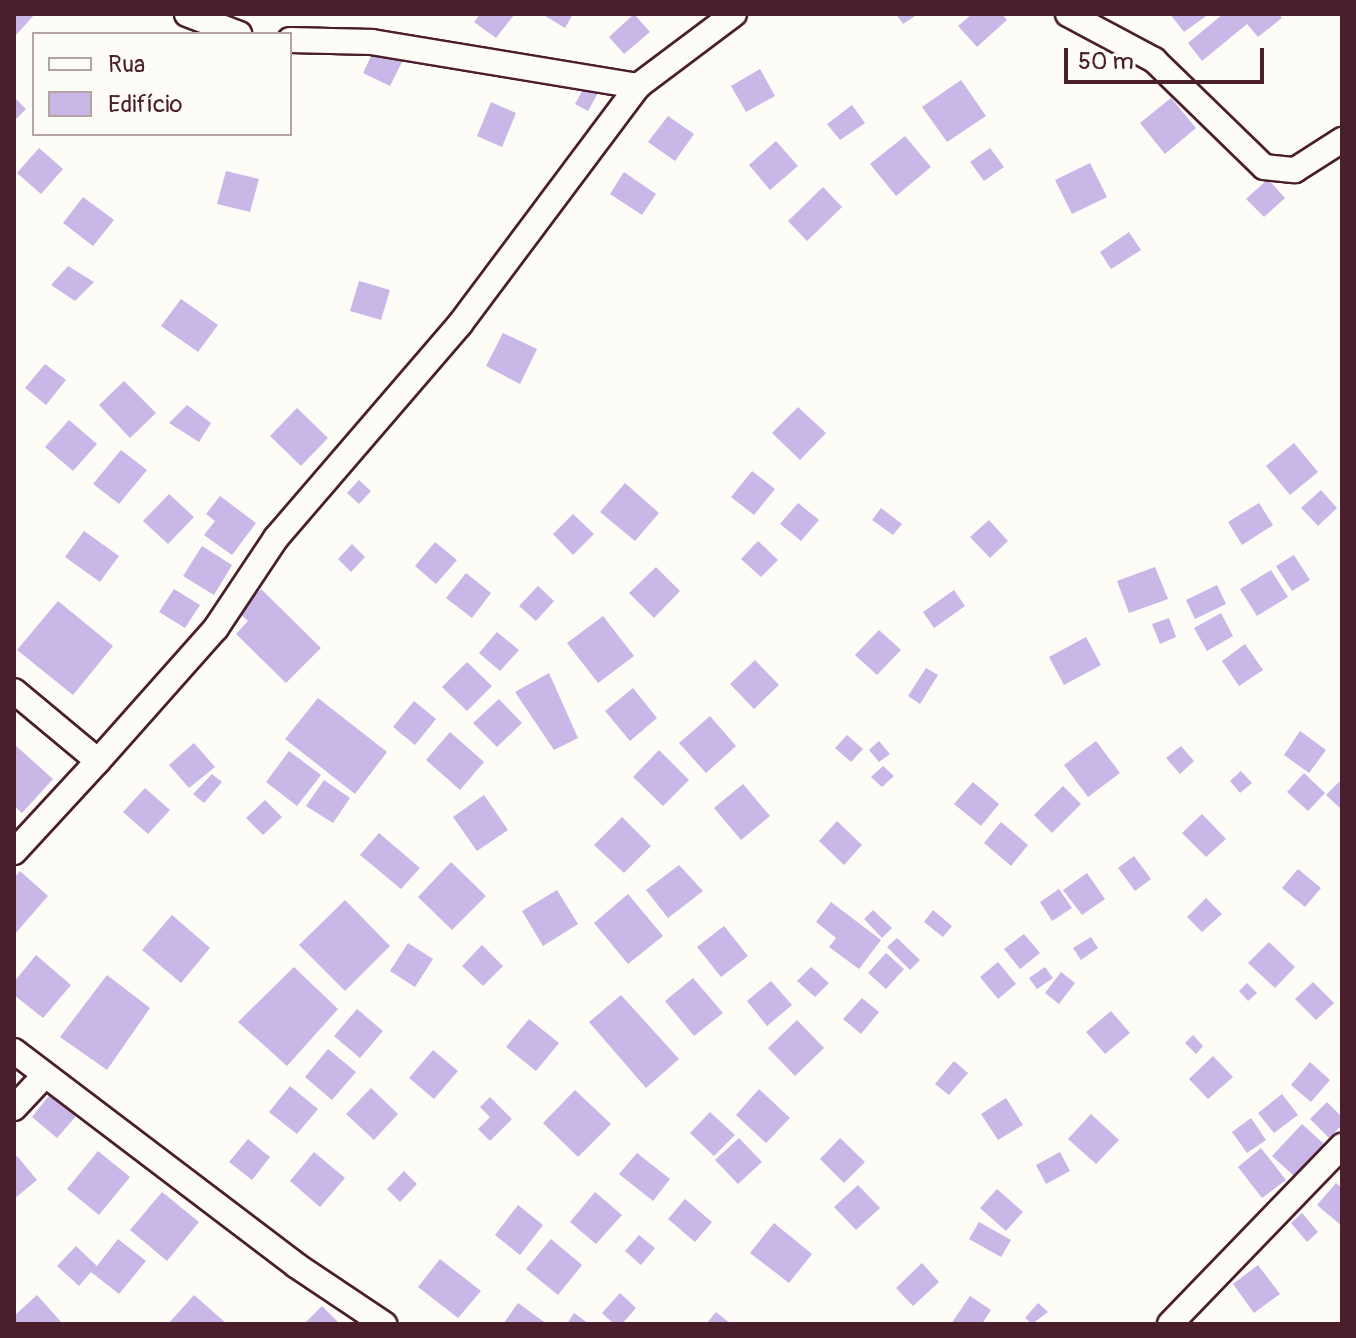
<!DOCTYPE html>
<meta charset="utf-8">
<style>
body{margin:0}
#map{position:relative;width:1356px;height:1338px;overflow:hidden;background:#fdfcf7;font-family:Pangolin,sans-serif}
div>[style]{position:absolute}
.building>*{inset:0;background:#c9b7e8}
.roads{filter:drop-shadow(2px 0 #4a1f2b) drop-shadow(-2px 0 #4a1f2b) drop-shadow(0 2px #4a1f2b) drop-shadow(0 -2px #4a1f2b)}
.minor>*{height:24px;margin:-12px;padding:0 12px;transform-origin:12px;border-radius:12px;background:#fdfcf7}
span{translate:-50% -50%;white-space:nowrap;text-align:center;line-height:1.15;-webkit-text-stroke:6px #fdfcf7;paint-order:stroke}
.frame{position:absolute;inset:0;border:16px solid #4a1f2b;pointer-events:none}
.legend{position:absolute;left:32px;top:32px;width:260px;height:104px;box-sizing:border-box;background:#fdfcf7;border:2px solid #b5a4a5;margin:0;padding:10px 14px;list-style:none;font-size:24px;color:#4a1f2b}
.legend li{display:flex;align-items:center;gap:16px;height:40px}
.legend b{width:40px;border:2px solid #b5a4a5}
.scale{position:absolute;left:1064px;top:48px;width:200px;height:36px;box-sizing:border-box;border:4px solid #4a1f2b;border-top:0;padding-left:10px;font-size:24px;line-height:28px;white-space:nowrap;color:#4a1f2b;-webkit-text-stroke:6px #fdfcf7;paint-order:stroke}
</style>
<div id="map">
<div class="building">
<i style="clip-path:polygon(14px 14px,35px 14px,16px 35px)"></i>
<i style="clip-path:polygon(480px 14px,512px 14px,514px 15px,496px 38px,474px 22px)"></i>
<i style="clip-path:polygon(542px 14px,573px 14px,565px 28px)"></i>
<i style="clip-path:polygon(634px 14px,650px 32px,624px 54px,609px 37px)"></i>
<i style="clip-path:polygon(896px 14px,918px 14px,903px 24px)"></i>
<i style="clip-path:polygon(972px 14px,1002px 14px,1007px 20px,977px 47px,958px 26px)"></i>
<i style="clip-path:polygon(1170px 14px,1209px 14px,1184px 32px)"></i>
<i style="clip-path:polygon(1223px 14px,1279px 14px,1282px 18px,1258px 37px,1247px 24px,1202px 61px,1188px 43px)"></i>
<i style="clip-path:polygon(376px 46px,403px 60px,390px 86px,363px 73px)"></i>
<i style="clip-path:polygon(760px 69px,775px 96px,746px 112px,731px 86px)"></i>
<i style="clip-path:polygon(961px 80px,986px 116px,947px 142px,922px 107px)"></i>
<i style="clip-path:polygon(585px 86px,598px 93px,588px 111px,575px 104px)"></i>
<i style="clip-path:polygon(14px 97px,26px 109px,14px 121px)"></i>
<i style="clip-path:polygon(1171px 98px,1196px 128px,1165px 154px,1140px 123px)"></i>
<i style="clip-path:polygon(491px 102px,516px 113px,502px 147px,477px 136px)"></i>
<i style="clip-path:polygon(852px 105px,865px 123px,840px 140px,827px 124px)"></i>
<i style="clip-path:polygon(668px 116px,694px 134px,675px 161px,648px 142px)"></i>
<i style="clip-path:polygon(905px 136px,931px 167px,896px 196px,870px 164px)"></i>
<i style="clip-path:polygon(776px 141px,798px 166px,770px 190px,749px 165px)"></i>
<i style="clip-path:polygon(39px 148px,63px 169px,41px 194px,17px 173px)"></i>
<i style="clip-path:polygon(990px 148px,1004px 167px,984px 181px,970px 162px)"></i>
<i style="clip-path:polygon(1090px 163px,1107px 197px,1072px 214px,1055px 180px)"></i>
<i style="clip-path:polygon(226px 171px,259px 179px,250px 212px,217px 204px)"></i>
<i style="clip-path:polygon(624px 172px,656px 194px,642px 215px,610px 194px)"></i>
<i style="clip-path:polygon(1268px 179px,1285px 198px,1264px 217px,1246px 199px)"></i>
<i style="clip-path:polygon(823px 187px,842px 207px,807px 241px,788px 221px)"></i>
<i style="clip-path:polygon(83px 197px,114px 220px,93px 246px,63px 223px)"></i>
<i style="clip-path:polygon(1129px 232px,1141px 250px,1111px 269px,1100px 252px)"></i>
<i style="clip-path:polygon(68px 266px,94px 282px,75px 301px,51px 285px)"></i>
<i style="clip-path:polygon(359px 281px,390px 290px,381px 320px,350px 311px)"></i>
<i style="clip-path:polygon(181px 299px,218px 325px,198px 352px,161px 326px)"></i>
<i style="clip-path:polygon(503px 333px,537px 349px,520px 384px,486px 366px)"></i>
<i style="clip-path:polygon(45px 364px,66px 380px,46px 405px,25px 388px)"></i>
<i style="clip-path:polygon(124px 381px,156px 413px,130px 438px,99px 405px)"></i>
<i style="clip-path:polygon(187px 405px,211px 423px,199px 442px,169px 423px)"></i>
<i style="clip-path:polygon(798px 407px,826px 433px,800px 460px,772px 433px)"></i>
<i style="clip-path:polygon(297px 408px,328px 438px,301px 466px,270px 436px)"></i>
<i style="clip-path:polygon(69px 420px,97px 444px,73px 471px,45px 447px)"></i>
<i style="clip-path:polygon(1294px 443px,1318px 472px,1290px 495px,1266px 466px)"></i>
<i style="clip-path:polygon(121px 450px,147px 470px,119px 504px,93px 484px)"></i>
<i style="clip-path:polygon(752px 471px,775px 489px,754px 515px,731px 497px)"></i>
<i style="clip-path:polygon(359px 480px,371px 491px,359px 504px,347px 493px)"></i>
<i style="clip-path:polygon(625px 483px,659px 513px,635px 541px,600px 512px)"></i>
<i style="clip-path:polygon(1321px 490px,1337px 508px,1318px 526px,1301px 508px)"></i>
<i style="clip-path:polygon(169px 494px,194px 517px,168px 544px,143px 521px)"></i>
<i style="clip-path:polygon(220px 496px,256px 523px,232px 555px,204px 535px,215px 521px,206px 514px)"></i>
<i style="clip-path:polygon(798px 503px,819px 520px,801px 541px,780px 524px)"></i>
<i style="clip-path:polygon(1259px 503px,1273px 525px,1242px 545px,1228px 522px)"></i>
<i style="clip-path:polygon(881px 508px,902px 524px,893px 535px,872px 520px)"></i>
<i style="clip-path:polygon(573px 514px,594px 534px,573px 555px,553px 534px)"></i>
<i style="clip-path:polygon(989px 520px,1008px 541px,990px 558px,970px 537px)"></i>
<i style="clip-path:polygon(84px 531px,119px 556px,100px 582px,65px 557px)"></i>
<i style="clip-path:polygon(758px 541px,778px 560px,761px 577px,741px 559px)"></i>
<i style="clip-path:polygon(435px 542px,457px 560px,436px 584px,415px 566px)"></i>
<i style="clip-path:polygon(352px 544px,365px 557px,351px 572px,338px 559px)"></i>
<i style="clip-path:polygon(202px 546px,232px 565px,214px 595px,183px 576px)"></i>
<i style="clip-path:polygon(1294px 555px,1310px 580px,1292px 591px,1276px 566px)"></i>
<i style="clip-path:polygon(656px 567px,680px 591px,654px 618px,629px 593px)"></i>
<i style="clip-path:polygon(1155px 567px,1168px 599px,1129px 613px,1117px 581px)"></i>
<i style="clip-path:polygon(1271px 570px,1288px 597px,1257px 616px,1240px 589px)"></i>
<i style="clip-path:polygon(466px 573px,491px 593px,472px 618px,446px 598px)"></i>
<i style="clip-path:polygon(1217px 585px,1226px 604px,1195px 619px,1186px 600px)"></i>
<i style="clip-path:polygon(538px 586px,554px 601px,536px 621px,519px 606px)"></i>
<i style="clip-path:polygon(174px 589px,200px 605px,185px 628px,159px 612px)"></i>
<i style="clip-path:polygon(261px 589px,321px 648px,286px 683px,236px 634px,248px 621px,238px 612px)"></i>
<i style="clip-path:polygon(954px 590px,965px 606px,934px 628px,923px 612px)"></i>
<i style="clip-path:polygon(58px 601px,113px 646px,73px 695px,17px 650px)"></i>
<i style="clip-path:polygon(1221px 613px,1233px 636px,1207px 651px,1194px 628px)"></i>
<i style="clip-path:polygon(603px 616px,634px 656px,598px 683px,567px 643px)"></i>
<i style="clip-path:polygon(1169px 618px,1176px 637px,1160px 644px,1152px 624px)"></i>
<i style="clip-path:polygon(879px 630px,901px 650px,877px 675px,855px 655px)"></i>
<i style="clip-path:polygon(497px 632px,519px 650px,500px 671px,479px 653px)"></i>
<i style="clip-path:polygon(1086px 637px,1101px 665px,1064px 685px,1049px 657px)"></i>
<i style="clip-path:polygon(1245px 644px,1263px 670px,1239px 686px,1222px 661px)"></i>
<i style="clip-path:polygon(755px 660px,779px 685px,754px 709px,730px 684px)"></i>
<i style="clip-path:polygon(467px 662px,492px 686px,467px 711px,442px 687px)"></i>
<i style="clip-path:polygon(926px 668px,938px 675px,920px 704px,908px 696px)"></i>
<i style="clip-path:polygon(549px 673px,578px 738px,554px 750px,515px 692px)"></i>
<i style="clip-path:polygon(633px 688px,657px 718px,630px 741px,605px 711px)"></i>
<i style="clip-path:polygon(318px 698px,387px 752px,355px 794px,285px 739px)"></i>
<i style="clip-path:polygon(499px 699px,522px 723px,497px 747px,473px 723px)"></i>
<i style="clip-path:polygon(414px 701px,436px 719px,415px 745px,393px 727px)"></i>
<i style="clip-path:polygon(710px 716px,736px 746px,706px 773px,679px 743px)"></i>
<i style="clip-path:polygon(1300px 731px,1326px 750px,1309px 773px,1284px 755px)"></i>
<i style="clip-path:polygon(450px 732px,484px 762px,460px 790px,426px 760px)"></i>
<i style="clip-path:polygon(847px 735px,863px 749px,851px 762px,835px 748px)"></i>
<i style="clip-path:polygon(879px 741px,890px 754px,879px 762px,869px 750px)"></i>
<i style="clip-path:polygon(1096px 741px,1120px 773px,1088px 797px,1064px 765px)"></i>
<i style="clip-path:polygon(194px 743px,215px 767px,189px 788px,169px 765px)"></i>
<i style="clip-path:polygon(14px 744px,53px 779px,22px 813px,14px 806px)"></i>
<i style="clip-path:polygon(1181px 746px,1194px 761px,1180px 774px,1166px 758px)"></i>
<i style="clip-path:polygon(659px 750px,689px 780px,663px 806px,633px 777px)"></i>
<i style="clip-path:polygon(289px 751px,321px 775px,297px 806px,266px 782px)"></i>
<i style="clip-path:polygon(883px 766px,894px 776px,882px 787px,871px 777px)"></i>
<i style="clip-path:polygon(1241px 771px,1252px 783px,1240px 793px,1230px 781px)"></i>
<i style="clip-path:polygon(1304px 773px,1325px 793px,1308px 811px,1287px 792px)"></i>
<i style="clip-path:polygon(212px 774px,222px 782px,204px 803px,193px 794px)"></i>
<i style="clip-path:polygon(1342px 779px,1342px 810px,1326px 795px)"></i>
<i style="clip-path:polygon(324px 780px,350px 798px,333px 823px,306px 806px)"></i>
<i style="clip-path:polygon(973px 782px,999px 804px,981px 826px,954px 804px)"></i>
<i style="clip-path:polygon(743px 784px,770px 816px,741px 840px,714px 808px)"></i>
<i style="clip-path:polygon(1063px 786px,1081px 804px,1052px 833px,1034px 815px)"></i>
<i style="clip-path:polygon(145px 788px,170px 810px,148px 834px,123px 812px)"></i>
<i style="clip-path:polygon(484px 795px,508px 830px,477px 851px,453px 817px)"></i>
<i style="clip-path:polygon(265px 800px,282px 817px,263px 835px,246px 818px)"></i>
<i style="clip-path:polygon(1202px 814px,1226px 839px,1206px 857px,1182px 833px)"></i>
<i style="clip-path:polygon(622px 817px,651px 846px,624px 873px,594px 845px)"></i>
<i style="clip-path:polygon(837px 821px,862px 845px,844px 865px,819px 841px)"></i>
<i style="clip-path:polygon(1001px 822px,1028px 845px,1011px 866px,984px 843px)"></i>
<i style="clip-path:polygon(379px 833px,420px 868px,401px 889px,360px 855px)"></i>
<i style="clip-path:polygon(1134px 856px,1151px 879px,1135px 891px,1118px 868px)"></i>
<i style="clip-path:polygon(451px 862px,486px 896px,452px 930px,418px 897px)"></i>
<i style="clip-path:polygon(679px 865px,703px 891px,668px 918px,646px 890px)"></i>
<i style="clip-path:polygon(1298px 869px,1321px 888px,1305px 907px,1282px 888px)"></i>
<i style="clip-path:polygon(20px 871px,48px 896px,14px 935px,14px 878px)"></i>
<i style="clip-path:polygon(1087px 873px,1105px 899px,1082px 915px,1063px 890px)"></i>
<i style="clip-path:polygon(1059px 889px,1072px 908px,1052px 921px,1040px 902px)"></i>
<i style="clip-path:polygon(557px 890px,578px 924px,543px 946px,522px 911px)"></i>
<i style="clip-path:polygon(628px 894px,663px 936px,628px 964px,594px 923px)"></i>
<i style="clip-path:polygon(1206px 898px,1222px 914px,1202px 932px,1187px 917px)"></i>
<i style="clip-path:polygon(345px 900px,390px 946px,345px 991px,299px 945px)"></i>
<i style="clip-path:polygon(831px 902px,881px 940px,859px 969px,829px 947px,836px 938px,816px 922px)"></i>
<i style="clip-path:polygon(873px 910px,892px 928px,882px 938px,864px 919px)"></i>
<i style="clip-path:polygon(933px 910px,952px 926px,943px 937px,924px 922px)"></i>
<i style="clip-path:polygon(172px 915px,210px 948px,181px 983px,142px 950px)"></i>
<i style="clip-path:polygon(724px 926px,748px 956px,721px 977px,697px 947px)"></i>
<i style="clip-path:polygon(1024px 934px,1040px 953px,1020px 969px,1004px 949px)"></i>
<i style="clip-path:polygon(1091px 937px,1098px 948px,1081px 960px,1073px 948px)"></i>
<i style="clip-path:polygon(897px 938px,920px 960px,910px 970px,887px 947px)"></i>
<i style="clip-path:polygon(1269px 942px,1295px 967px,1275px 988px,1248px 963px)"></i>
<i style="clip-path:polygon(408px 943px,433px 959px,415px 987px,390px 971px)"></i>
<i style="clip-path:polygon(482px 945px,503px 966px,483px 986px,462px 966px)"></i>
<i style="clip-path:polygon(886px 953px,904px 969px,886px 989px,868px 973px)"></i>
<i style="clip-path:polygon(36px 955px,71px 985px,43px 1018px,14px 995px,14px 982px)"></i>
<i style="clip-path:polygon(998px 962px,1016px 984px,998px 999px,980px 977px)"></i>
<i style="clip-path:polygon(294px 967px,338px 1009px,287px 1066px,238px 1022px)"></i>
<i style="clip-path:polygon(811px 967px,829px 983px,815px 997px,797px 981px)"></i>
<i style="clip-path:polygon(1045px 967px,1053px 978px,1037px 989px,1029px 978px)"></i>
<i style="clip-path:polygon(1061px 972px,1075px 983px,1059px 1004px,1045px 993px)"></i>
<i style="clip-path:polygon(107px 975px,150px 1008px,107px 1070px,60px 1037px)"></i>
<i style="clip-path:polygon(693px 978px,723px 1013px,694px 1036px,665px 1001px)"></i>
<i style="clip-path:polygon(771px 981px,792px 1005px,767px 1026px,747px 1001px)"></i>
<i style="clip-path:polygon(1313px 982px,1334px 1003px,1316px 1020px,1295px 999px)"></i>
<i style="clip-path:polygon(1247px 983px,1257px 993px,1248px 1001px,1239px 991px)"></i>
<i style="clip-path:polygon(621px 995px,679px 1059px,646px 1088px,589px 1022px)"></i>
<i style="clip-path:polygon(862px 998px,879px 1012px,861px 1034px,843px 1019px)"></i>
<i style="clip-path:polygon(357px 1009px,383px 1031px,360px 1058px,334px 1036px)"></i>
<i style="clip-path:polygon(1111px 1011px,1130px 1033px,1105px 1054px,1086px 1032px)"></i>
<i style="clip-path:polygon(529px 1019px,559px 1043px,536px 1071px,506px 1047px)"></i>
<i style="clip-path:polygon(797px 1020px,824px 1048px,795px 1076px,768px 1048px)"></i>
<i style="clip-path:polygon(1193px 1035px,1203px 1046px,1196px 1054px,1185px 1043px)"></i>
<i style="clip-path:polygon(328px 1049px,356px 1072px,332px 1100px,305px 1077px)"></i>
<i style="clip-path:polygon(433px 1050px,458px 1071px,434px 1099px,409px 1078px)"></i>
<i style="clip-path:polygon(1213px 1056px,1233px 1077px,1208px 1099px,1189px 1079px)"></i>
<i style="clip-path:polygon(954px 1061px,968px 1073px,949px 1095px,935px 1084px)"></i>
<i style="clip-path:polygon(1310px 1062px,1330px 1080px,1311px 1102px,1291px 1085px)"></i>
<i style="clip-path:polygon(290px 1086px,318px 1109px,297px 1134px,269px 1112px)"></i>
<i style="clip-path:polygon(371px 1088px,398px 1114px,374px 1140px,346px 1114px)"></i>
<i style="clip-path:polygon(759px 1089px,790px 1118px,766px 1143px,736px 1115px)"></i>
<i style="clip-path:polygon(575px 1090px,611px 1124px,578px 1157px,543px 1123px)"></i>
<i style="clip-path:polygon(51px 1093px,77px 1115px,57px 1138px,32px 1117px)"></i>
<i style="clip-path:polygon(1282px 1094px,1298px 1115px,1274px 1133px,1258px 1113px)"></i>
<i style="clip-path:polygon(490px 1097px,512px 1119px,490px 1141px,478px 1129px,490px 1117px,480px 1107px)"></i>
<i style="clip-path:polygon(1006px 1098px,1023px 1125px,998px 1140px,981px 1114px)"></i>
<i style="clip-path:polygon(1327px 1102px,1342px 1117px,1342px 1125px,1329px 1138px,1310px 1119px)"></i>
<i style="clip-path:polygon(710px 1112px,735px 1135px,714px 1156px,690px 1133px)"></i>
<i style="clip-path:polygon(1091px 1114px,1119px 1140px,1096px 1164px,1068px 1139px)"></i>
<i style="clip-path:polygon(1251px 1118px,1266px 1140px,1247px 1153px,1232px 1132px)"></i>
<i style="clip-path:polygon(1302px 1124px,1324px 1144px,1294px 1176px,1272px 1156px)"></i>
<i style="clip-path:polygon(739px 1138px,762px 1162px,738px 1184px,715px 1160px)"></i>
<i style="clip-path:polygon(840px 1138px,865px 1162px,844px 1183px,820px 1159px)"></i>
<i style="clip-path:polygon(248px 1139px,270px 1157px,252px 1180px,229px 1162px)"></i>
<i style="clip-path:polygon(1261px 1148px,1286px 1180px,1262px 1198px,1238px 1167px)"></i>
<i style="clip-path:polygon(98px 1151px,130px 1177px,99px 1215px,67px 1189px)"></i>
<i style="clip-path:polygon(314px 1152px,345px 1178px,320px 1207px,290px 1181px)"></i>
<i style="clip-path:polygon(1060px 1152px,1070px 1171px,1046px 1184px,1036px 1165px)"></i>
<i style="clip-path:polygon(637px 1153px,670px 1179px,653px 1201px,619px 1174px)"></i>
<i style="clip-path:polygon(17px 1156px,37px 1180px,14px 1199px,14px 1158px)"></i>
<i style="clip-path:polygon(404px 1171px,417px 1184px,400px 1202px,387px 1189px)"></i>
<i style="clip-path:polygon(1336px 1183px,1342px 1188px,1342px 1226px,1317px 1205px)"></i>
<i style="clip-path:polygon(858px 1185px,880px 1208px,856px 1230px,834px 1207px)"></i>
<i style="clip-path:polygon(997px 1189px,1023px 1212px,1006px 1231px,980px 1208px)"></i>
<i style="clip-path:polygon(162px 1192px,199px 1222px,167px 1261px,130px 1230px)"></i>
<i style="clip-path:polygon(595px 1192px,622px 1215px,596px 1244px,570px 1222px)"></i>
<i style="clip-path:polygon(685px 1199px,712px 1222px,695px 1242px,668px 1219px)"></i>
<i style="clip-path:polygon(518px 1205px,543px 1225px,520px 1255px,495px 1235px)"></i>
<i style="clip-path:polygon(1302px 1213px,1318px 1232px,1307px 1242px,1291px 1223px)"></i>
<i style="clip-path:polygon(979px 1222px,1011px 1240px,1001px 1257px,969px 1239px)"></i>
<i style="clip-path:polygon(774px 1223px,812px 1254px,789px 1283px,750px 1253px)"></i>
<i style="clip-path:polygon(639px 1235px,655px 1248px,641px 1265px,625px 1251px)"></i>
<i style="clip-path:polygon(118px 1239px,146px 1261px,119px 1294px,91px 1272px,79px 1286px,57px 1266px,76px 1246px,97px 1266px)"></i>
<i style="clip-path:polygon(551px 1239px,582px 1265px,558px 1295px,526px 1269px)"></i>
<i style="clip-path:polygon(440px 1259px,481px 1291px,458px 1318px,418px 1287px)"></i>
<i style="clip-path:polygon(922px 1263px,939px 1282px,913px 1306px,896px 1288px)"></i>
<i style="clip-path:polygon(1258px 1265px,1280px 1294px,1254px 1313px,1233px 1284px)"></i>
<i style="clip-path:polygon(620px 1293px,636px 1308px,622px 1324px,614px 1324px,602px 1313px)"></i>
<i style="clip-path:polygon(37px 1295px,63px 1324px,14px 1324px,14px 1316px)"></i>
<i style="clip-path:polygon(194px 1295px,227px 1324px,168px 1324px)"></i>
<i style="clip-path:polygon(970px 1296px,991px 1310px,982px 1324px,951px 1324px)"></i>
<i style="clip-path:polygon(518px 1303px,547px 1324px,503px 1324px)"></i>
<i style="clip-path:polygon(1038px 1303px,1048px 1312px,1032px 1324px,1025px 1318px)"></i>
<i style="clip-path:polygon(322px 1306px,340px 1324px,304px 1324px)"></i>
<i style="clip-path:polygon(716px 1312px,731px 1324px,706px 1324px)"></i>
<i style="clip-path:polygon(574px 1313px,589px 1324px,567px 1324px)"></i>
</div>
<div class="roads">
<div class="minor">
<i style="left:187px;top:14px;width:56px;rotate:21deg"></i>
<i style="left:1068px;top:14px;width:98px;rotate:28.1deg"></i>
<i style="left:1154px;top:60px;width:153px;rotate:44.2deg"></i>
<i style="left:1264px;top:167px;width:31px;rotate:6deg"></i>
<i style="left:1295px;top:170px;width:56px;rotate:-32.6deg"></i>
<i style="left:290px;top:40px;width:82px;rotate:1.4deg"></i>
<i style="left:372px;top:42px;width:270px;rotate:9.4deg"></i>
<i style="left:14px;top:691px;width:109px;rotate:39.8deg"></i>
<i style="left:98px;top:761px;width:178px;rotate:-48.4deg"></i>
<i style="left:216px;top:628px;width:108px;rotate:-56.3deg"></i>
<i style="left:276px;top:538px;width:282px;rotate:-49.3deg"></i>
<i style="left:460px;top:324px;width:297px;rotate:-53.2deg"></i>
<i style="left:638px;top:86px;width:120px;rotate:-36.9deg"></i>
<i style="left:14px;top:852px;width:124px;rotate:-47.3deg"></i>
<i style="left:14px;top:1051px;width:355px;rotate:37.2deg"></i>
<i style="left:297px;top:1266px;width:105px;rotate:33.7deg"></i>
<i style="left:14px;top:1108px;width:44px;rotate:-46.8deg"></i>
<i style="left:1170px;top:1324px;width:248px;rotate:-46deg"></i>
</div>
</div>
<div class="frame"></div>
<ul class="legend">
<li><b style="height:10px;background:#fdfcf7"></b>Rua</li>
<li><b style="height:22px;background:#c9b7e8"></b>Edifício</li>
</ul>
<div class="scale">50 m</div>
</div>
